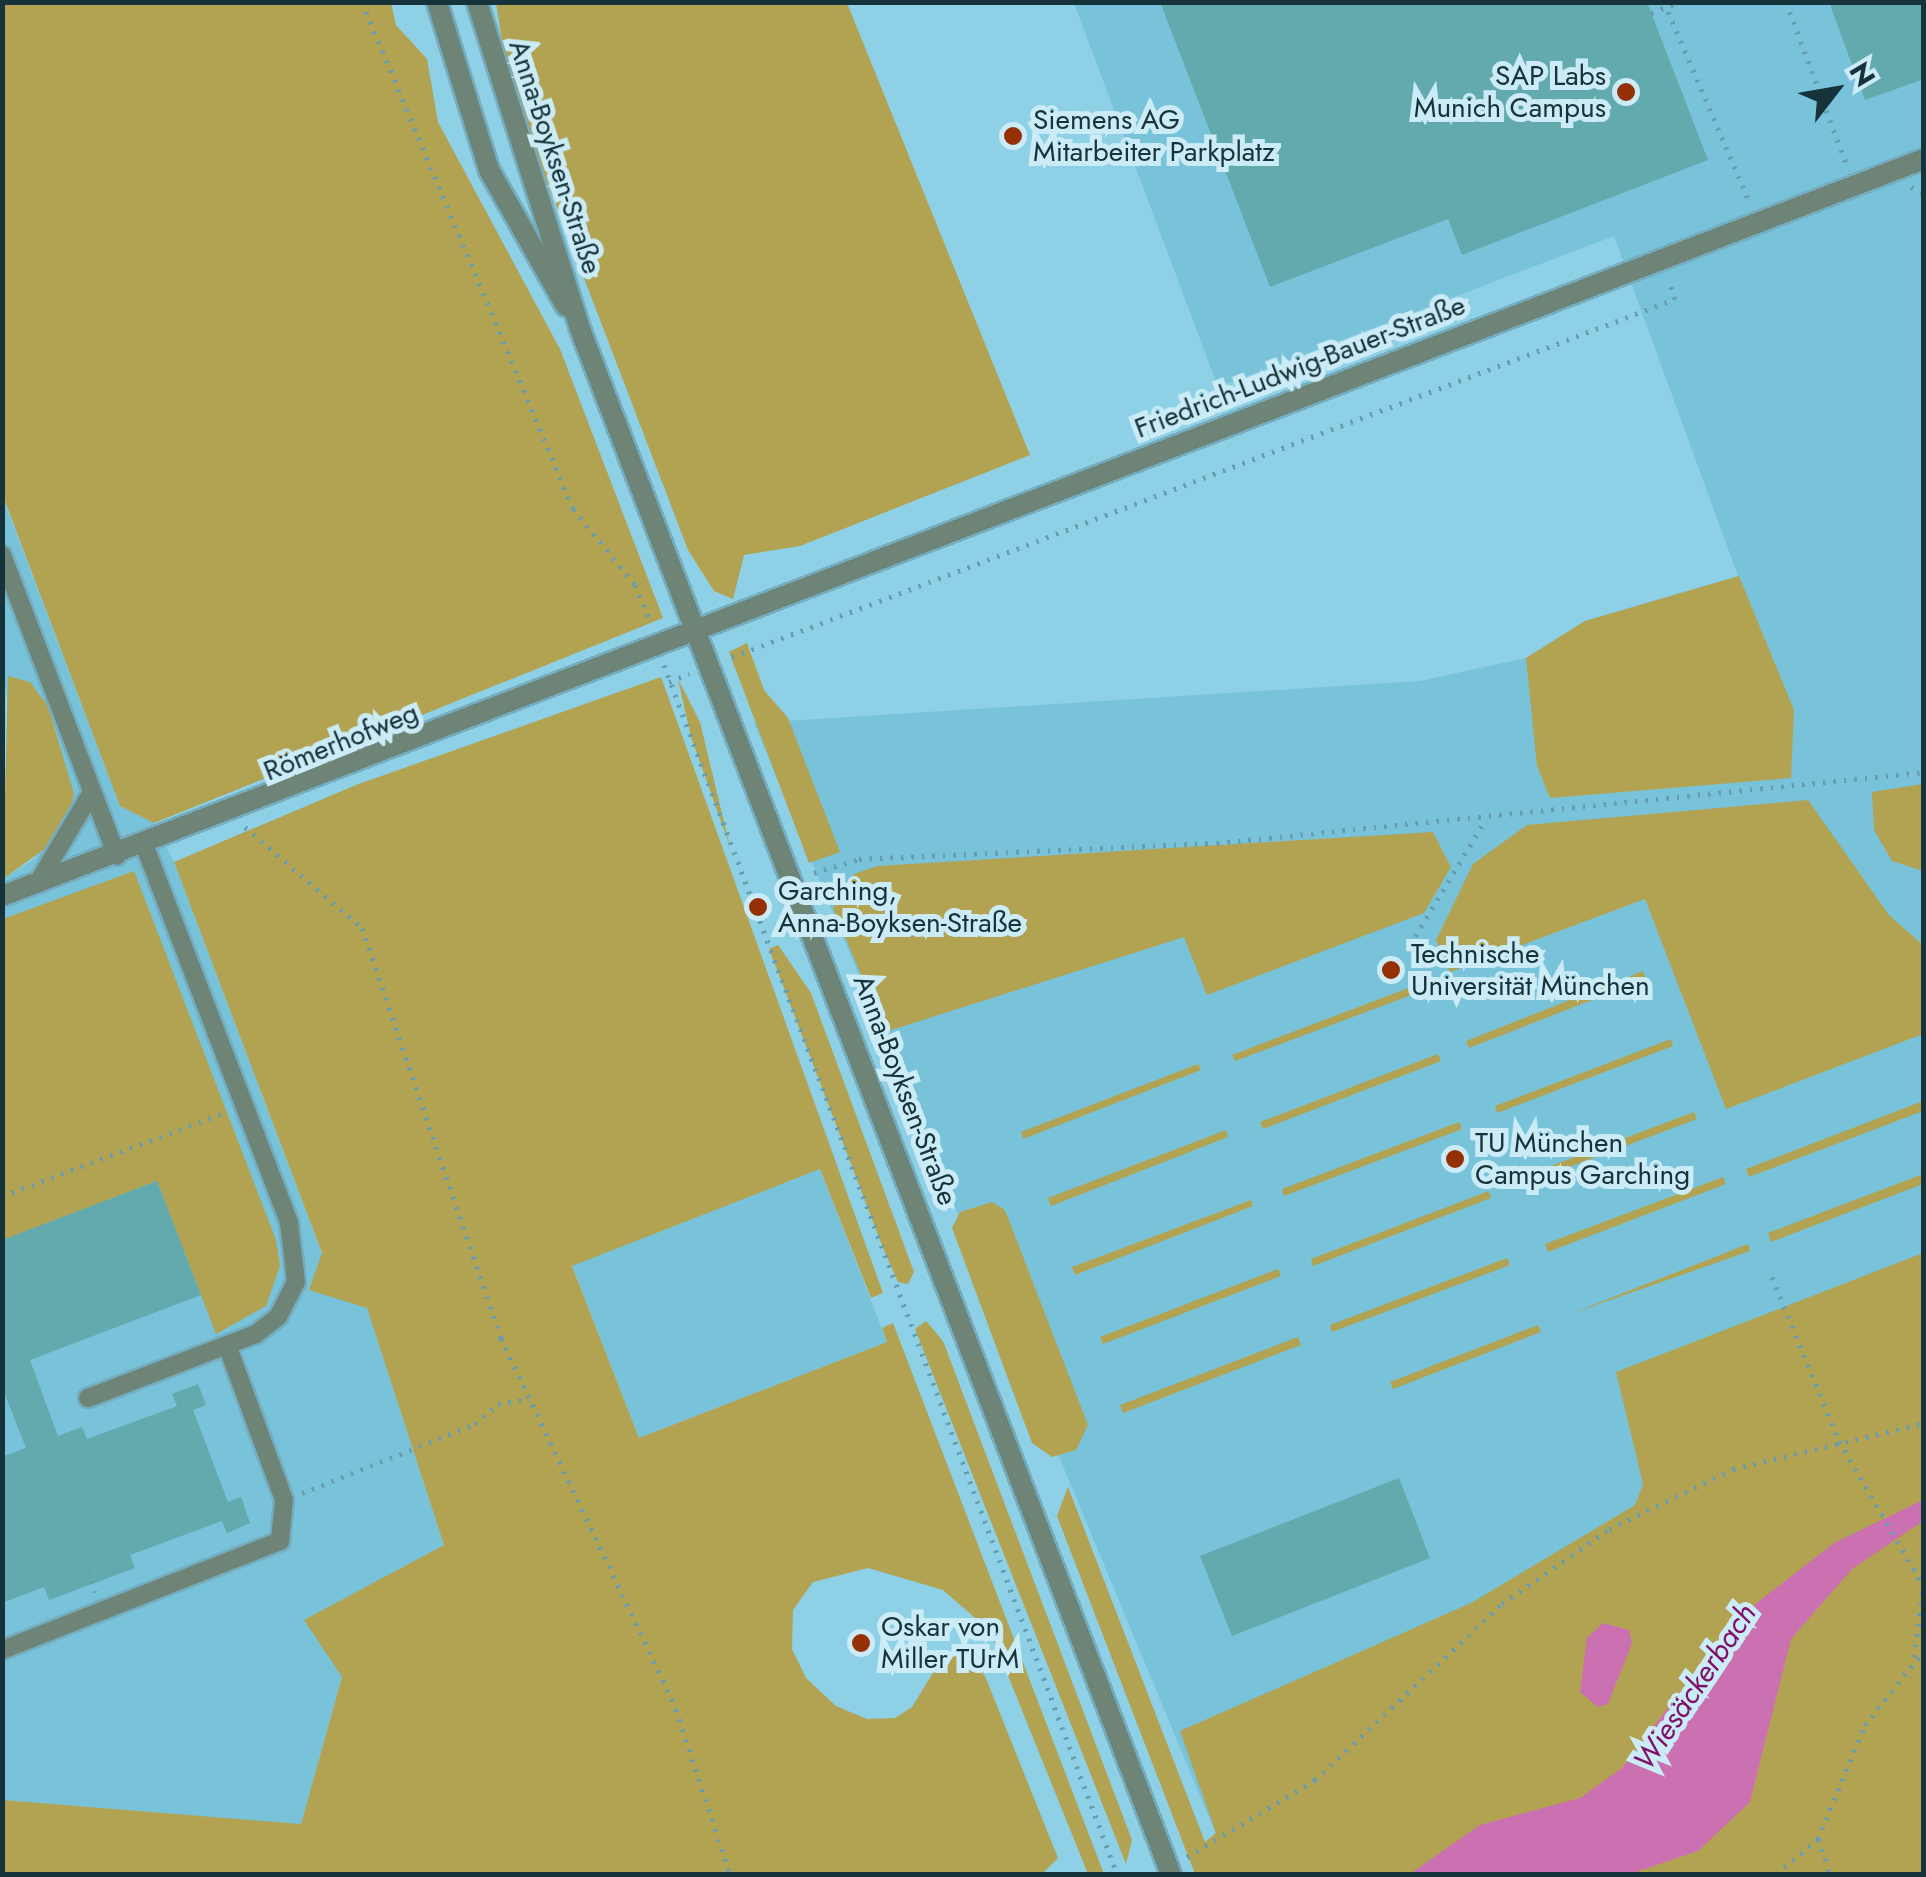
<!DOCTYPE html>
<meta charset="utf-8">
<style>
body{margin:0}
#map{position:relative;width:1926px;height:1877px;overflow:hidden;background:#8ed0e5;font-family:Jost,sans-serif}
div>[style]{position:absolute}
.built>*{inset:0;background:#78c3d9}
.green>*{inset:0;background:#b2a352}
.water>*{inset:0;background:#cb71b1}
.building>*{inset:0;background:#62aaad}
.path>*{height:5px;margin-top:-2.5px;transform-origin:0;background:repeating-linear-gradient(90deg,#679dae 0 2.5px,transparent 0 10.5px)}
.roads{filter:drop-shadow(2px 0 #74adbf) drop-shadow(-2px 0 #74adbf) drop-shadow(0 2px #74adbf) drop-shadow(0 -2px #74adbf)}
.service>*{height:18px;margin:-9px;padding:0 9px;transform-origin:9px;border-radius:9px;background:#6e8477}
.minor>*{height:20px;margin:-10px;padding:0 10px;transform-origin:10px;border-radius:10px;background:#6e8477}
.dots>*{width:28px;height:28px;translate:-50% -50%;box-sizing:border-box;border:5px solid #cbebf6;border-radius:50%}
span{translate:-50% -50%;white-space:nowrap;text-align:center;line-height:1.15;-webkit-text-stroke:10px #cbebf6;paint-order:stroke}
.poi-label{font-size:28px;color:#16323a}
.right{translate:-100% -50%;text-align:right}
.left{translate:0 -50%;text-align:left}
.street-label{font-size:28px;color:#16323a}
.water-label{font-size:30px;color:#801169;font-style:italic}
.frame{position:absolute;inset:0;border:5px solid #16323a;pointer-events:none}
.north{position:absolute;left:1786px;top:40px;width:100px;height:100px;-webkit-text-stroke:8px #cbebf6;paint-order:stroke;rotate:59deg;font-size:28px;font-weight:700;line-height:40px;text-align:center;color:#16323a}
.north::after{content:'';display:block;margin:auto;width:35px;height:45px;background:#16323a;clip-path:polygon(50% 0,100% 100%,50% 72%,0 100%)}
</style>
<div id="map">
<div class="built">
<i style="clip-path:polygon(1074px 3px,1923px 3px,1923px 1874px,1216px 1834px,754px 723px,1420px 681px,1526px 658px,1585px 621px,1738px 576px,1614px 236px,1218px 387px)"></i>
<i style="clip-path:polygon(2px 496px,120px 806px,154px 823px,174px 862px,322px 1254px,367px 1307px,444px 1545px,305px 1620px,342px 1676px,301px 1825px,3px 1800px,3px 879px,37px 857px,3px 677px)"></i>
<i style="clip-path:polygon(820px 1169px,887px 1342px,639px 1438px,572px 1265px)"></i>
</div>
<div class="green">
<i style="clip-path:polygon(2px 3px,391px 3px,396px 25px,427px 59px,438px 122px,560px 349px,663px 618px,154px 823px,120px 806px,3px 496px)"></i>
<i style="clip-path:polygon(496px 3px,847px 3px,1030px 455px,800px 546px,744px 555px,733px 599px,714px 591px,688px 550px,509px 82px)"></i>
<i style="clip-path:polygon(1739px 576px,1794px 710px,1791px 778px,1550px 798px,1537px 766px,1526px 658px,1585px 621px)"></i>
<i style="clip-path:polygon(747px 643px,764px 690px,788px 718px,840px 852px,809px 863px,729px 652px)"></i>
<i style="clip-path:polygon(8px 676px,30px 682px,48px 706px,74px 794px,64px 835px,3px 879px)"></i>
<i style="clip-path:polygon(661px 677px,883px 1293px,871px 1298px,820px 1169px,572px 1266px,639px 1438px,887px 1342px,882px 1328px,893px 1323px,1104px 1874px,1088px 1874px,990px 1631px,943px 1590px,868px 1568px,813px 1582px,793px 1610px,792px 1649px,806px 1678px,836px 1706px,867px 1719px,895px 1718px,912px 1707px,944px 1655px,964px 1654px,985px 1676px,1058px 1858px,1042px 1874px,3px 1874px,3px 1800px,301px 1824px,342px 1677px,304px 1620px,444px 1545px,367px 1308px,309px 1290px,322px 1253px,174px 862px,356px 785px)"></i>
<i style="clip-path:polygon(678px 679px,700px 722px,730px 847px,691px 737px)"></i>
<i style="clip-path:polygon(1923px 784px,1924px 784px,1923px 871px,1892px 861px,1874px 830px,1872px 792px)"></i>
<i style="clip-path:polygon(1808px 800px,1889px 915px,1923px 945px,1923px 1034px,1726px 1109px,1645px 899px,1450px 972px,1436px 940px,1473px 864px,1527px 825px)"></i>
<i style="clip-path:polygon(1433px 832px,1451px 867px,1424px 913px,1207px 995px,1184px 937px,885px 1032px,833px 908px,854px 874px,877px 866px)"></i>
<i style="clip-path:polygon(134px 871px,276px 1240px,280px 1266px,266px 1306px,216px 1334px,157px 1181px,3px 1240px,3px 919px)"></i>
<i style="clip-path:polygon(778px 945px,811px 993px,914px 1272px,908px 1284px,898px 1282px,883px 1248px,769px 949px)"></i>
<i style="clip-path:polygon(1643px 971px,1646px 979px,1469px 1048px,1466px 1041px)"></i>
<i style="clip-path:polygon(1411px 987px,1414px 994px,1235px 1061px,1232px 1055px)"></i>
<i style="clip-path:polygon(1671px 1039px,1673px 1046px,1497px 1113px,1495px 1106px)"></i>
<i style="clip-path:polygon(1438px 1054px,1441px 1061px,1263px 1129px,1260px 1122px)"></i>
<i style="clip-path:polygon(1198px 1064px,1201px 1070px,1023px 1139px,1021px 1132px)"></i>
<i style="clip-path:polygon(1923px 1101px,1923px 1111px,1749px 1177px,1746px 1169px)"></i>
<i style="clip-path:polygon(1694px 1112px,1697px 1119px,1519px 1186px,1516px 1179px)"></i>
<i style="clip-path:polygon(1459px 1122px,1462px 1129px,1284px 1196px,1282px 1189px)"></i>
<i style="clip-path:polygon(1226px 1130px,1228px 1137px,1051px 1206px,1048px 1198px)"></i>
<i style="clip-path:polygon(1923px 1174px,1923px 1184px,1771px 1242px,1768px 1233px)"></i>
<i style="clip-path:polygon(1723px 1177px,1726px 1184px,1548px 1252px,1545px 1244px)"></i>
<i style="clip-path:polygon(1489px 1191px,1491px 1198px,1313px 1266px,1311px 1259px)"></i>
<i style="clip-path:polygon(1251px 1200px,1253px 1206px,1075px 1275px,1072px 1267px)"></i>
<i style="clip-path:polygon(992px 1202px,1005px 1210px,1088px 1425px,1076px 1450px,1052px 1457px,1032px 1443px,952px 1228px,960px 1212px)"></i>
<i style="clip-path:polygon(1748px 1244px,1750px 1251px,1570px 1314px)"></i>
<i style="clip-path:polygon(1923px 1253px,1923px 1874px,1195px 1874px,1057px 1516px,1068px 1487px,1205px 1842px,1216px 1833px,1180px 1731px,1471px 1603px,1635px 1505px,1643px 1484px,1616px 1372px)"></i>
<i style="clip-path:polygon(1507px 1258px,1510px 1265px,1332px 1332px,1330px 1325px)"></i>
<i style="clip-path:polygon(1278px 1269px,1281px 1276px,1103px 1344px,1100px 1337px)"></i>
<i style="clip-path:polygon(926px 1321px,943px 1341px,1132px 1840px,1126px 1864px,915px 1329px)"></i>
<i style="clip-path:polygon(1538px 1325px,1541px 1332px,1393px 1389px,1390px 1382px)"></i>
<i style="clip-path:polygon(1298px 1337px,1301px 1345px,1123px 1413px,1120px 1405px)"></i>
</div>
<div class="water">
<i style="clip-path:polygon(1923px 1500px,1923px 1521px,1852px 1569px,1791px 1639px,1750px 1802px,1698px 1851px,1630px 1874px,1410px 1874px,1480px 1825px,1580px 1798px,1622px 1768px,1736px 1619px,1834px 1543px)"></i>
<i style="clip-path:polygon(1603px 1623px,1629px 1630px,1632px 1643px,1608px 1704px,1598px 1707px,1580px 1692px,1587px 1638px)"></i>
</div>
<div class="building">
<i style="clip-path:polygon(1160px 2px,1647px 2px,1708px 160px,1462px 255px,1448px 219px,1270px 287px)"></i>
<i style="clip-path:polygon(1829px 2px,1924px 2px,1924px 79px,1865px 100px)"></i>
<i style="clip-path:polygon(157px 1181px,201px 1295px,30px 1360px,58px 1436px,82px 1427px,87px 1439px,177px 1406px,172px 1394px,198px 1384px,206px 1405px,193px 1410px,228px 1502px,241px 1497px,250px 1523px,227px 1533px,222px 1521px,130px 1555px,135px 1568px,49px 1600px,44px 1587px,2px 1603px,2px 1457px,26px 1448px,2px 1387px,2px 1240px)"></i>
<i style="clip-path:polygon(1399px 1478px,1430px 1558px,1232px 1636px,1200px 1556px)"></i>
</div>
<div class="path">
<i style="left:362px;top:2px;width:549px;rotate:67.4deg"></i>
<i style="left:573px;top:509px;width:98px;rotate:50.8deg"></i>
<i style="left:635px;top:585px;width:39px;rotate:67deg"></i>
<i style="left:1664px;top:2px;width:220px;rotate:66.9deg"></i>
<i style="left:1786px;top:2px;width:172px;rotate:69.6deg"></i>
<i style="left:1651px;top:13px;width:29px;rotate:-22deg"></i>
<i style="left:1911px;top:187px;width:15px;rotate:28deg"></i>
<i style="left:732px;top:657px;width:1009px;rotate:-20.79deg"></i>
<i style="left:1675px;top:299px;width:21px;rotate:-109deg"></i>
<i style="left:664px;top:665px;width:1291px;rotate:69.46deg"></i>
<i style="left:669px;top:682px;width:22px;rotate:-22deg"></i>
<i style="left:245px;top:827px;width:155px;rotate:40.8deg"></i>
<i style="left:362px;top:928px;width:433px;rotate:71.3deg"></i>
<i style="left:501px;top:1338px;width:410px;rotate:64.7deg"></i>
<i style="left:676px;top:1709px;width:174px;rotate:71.9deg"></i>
<i style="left:814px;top:873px;width:47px;rotate:-17.3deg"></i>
<i style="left:859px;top:859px;width:358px;rotate:-2.6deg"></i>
<i style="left:1217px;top:843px;width:711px;rotate:-5.73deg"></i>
<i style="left:1410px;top:945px;width:147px;rotate:-58.9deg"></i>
<i style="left:2px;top:1196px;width:237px;rotate:-20.5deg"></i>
<i style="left:1772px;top:1277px;width:177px;rotate:67.8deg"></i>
<i style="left:1839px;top:1441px;width:163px;rotate:59.8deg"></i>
<i style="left:302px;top:1493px;width:186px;rotate:-21.7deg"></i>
<i style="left:475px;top:1424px;width:30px;rotate:-41deg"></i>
<i style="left:498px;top:1404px;width:32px;rotate:-9deg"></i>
<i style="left:88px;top:1571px;width:22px;rotate:72deg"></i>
<i style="left:1914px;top:1657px;width:75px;rotate:-82.3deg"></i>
<i style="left:1818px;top:1839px;width:123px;rotate:-67.6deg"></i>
<i style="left:1865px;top:1725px;width:95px;rotate:-51.8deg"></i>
<i style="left:1187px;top:1857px;width:149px;rotate:-31deg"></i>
<i style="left:1315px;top:1780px;width:257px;rotate:-43.3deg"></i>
<i style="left:1502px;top:1604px;width:131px;rotate:-35deg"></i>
<i style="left:1609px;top:1529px;width:138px;rotate:-25.8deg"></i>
<i style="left:1733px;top:1469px;width:196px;rotate:-13.5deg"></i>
<i style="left:1776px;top:1874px;width:55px;rotate:-39.8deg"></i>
<i style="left:1818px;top:1839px;width:37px;rotate:71deg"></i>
</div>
<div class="roads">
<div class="service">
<i style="left:2px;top:555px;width:322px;rotate:69.1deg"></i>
<i style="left:37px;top:884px;width:107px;rotate:-59.1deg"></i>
<i style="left:88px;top:1398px;width:180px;rotate:-20.9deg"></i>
<i style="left:256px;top:1334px;width:28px;rotate:-38deg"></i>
<i style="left:278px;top:1317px;width:39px;rotate:-63deg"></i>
<i style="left:296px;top:1282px;width:60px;rotate:-96.7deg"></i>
<i style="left:289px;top:1222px;width:403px;rotate:-111deg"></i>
<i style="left:2px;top:1650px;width:299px;rotate:-21.4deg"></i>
<i style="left:280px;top:1541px;width:41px;rotate:-84.4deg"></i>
<i style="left:284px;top:1500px;width:165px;rotate:-110.2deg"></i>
</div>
<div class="minor">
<i style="left:437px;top:2px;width:176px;rotate:72.8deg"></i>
<i style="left:489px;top:170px;width:156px;rotate:60.5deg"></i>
<i style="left:477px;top:2px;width:343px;rotate:72.5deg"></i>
<i style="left:580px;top:329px;width:1654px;rotate:69.07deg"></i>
<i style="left:2px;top:896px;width:2058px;rotate:-20.98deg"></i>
</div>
</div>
<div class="dots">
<i style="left:1626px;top:92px;background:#953004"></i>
<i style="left:1013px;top:136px;background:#953004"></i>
<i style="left:758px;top:907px;background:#953004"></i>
<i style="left:1391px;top:970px;background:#953004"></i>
<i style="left:1455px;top:1159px;background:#953004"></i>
<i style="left:861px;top:1643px;background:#953004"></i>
</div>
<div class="poi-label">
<span class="right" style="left:1606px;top:92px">SAP Labs<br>Munich Campus</span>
<span class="left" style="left:1033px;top:136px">Siemens AG<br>Mitarbeiter Parkplatz</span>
<span class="left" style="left:778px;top:907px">Garching,<br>Anna-Boyksen-Straße</span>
<span class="left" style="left:1411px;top:970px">Technische<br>Universität München</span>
<span class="left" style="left:1475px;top:1159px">TU München<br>Campus Garching</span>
<span class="left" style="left:881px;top:1643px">Oskar von<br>Miller TUrM</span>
</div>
<div class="street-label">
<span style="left:555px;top:157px;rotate:72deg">Anna-Boyksen-Straße</span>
<span style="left:1300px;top:367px;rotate:-21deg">Friedrich-Ludwig-Bauer-Straße</span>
<span style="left:341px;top:742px;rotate:-22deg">Römerhofweg</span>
<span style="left:905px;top:1090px;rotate:69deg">Anna-Boyksen-Straße</span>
</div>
<div class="water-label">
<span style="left:1695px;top:1687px;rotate:-56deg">Wiesäckerbach</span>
</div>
<div class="frame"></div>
<div class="north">N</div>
</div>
